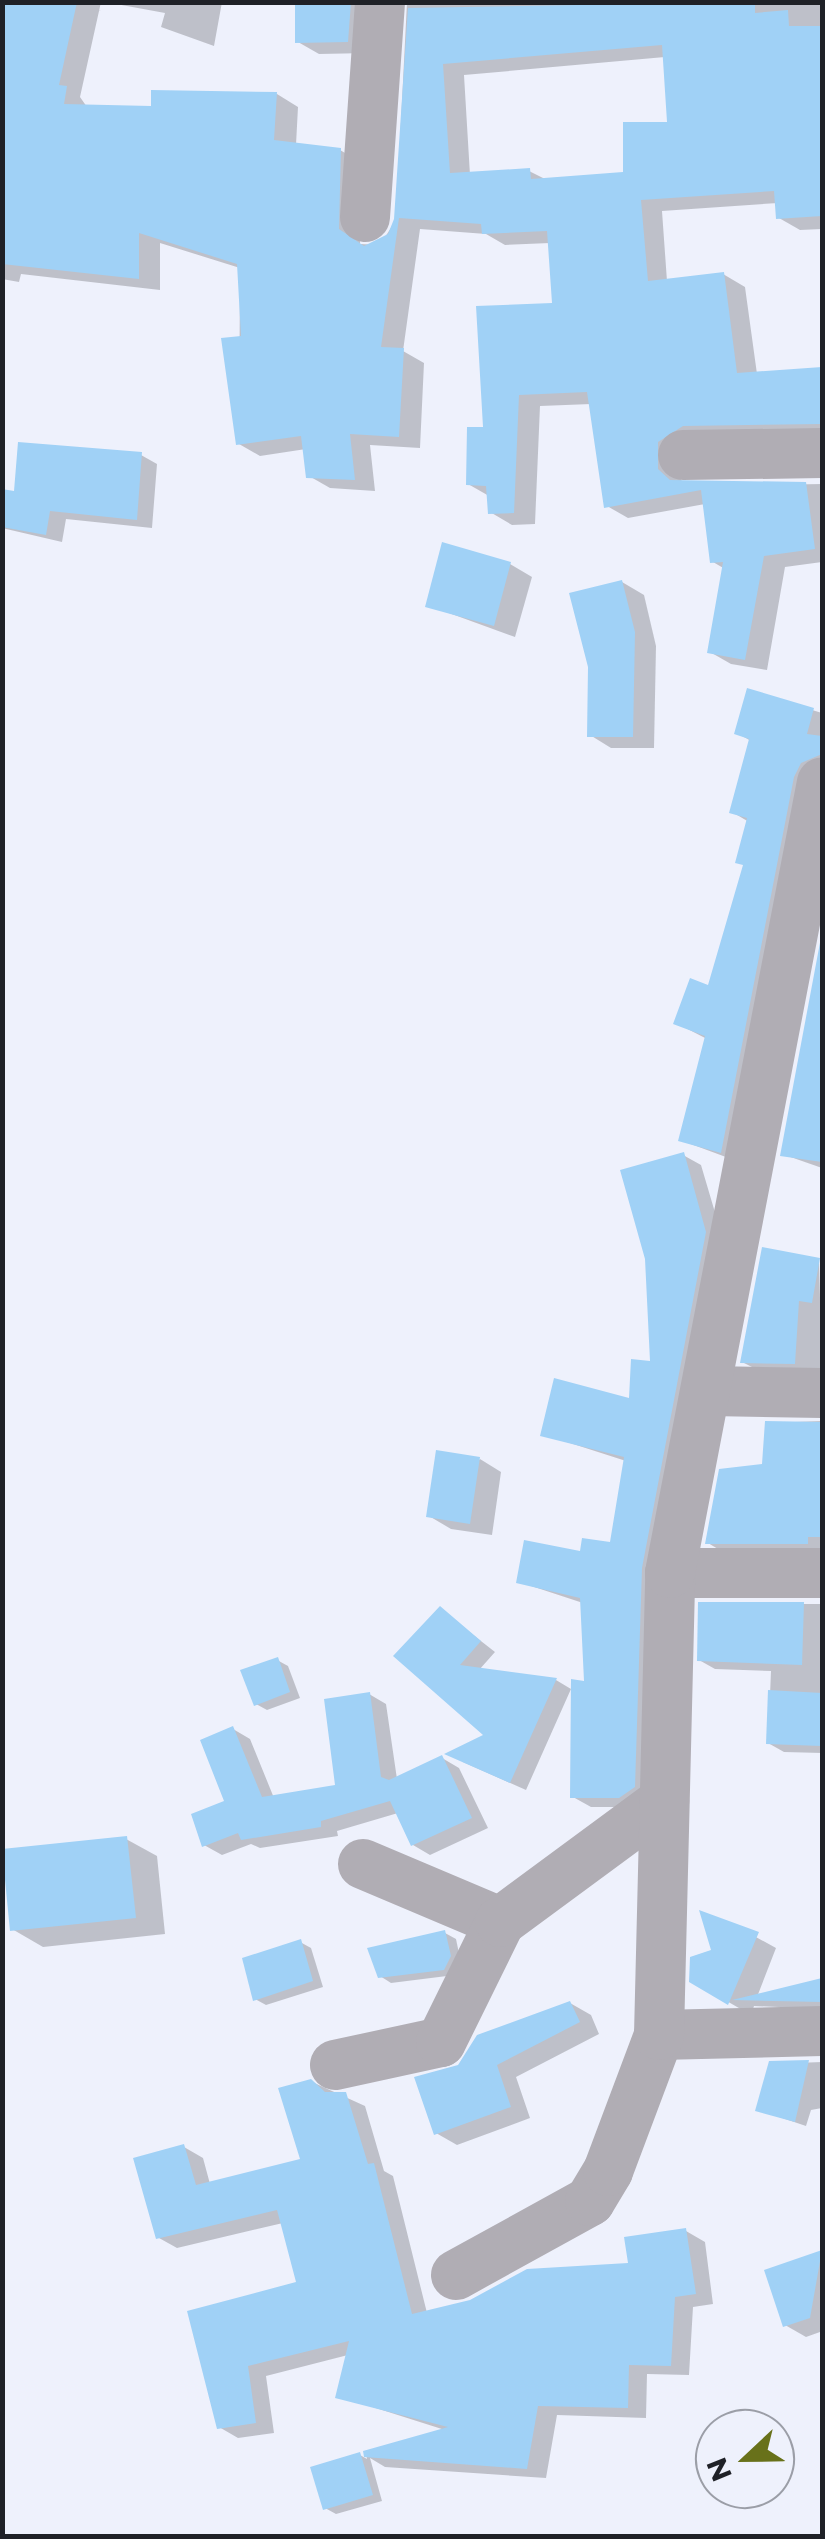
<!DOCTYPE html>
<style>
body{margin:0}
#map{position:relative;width:825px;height:2539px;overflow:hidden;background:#eef1fc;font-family:Montserrat,sans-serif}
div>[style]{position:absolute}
.shadow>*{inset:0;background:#0003}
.building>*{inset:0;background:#a0d1f6}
.minor>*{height:50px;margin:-25px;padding:0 25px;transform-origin:25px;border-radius:25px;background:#b0adb4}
span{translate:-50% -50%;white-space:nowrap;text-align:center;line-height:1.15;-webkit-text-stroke:8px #eef1fc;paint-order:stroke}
.frame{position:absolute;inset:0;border:5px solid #1f2127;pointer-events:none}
.north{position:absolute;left:695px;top:2409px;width:100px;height:100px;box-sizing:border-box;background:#eef1fc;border:2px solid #9b9ea7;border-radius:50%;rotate:248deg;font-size:28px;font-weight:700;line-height:40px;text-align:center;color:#1f2127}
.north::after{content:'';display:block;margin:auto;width:35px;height:45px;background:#68711a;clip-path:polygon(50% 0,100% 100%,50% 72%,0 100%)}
</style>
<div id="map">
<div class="shadow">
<i style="clip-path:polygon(evenodd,2px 2px,101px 2px,80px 97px,87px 107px,153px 109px,277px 94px,298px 107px,296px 145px,340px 150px,362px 163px,360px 244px,380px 245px,396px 220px,407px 2px,822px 2px,822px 229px,800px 230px,779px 218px,778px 203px,662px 211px,667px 281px,723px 274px,745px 287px,757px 374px,822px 370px,822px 436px,675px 470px,685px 486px,822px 484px,822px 562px,785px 567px,767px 670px,731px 664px,710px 652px,725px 569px,713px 562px,705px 504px,628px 518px,607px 506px,591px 404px,540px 406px,535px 524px,512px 525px,490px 512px,489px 496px,468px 484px,486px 430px,555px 305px,550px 243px,505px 245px,486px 234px,420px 229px,403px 351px,424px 363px,420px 448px,370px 445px,375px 491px,330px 488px,309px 476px,306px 449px,260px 456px,239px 444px,240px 268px,160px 243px,160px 290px,21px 274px,19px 282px,2px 279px,2px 2px,665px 57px,670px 124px,626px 175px,547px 180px,529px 171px,470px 175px,464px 75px,665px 57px)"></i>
<i style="clip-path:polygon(105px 2px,222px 2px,214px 46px,161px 27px,165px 13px)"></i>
<i style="clip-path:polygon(297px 2px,379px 2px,369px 53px,319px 54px,298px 42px)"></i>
<i style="clip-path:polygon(141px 455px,157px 464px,152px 528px,66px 519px,62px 542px,2px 528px,2px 492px,16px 494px)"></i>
<i style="clip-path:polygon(510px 564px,532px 577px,515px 637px,427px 605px)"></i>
<i style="clip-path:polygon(622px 582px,644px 595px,656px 646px,654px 748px,611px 748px,590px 735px)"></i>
<i style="clip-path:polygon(749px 691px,822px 713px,822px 779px,742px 1163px,680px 1140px,707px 1039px,676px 1023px,710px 989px,745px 866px,749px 822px,732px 812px,751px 741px,737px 733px)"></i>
<i style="clip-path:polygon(822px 945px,822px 1168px,782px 1154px)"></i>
<i style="clip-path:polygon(683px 1155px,701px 1165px,724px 1243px,638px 1807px,591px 1807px,573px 1797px,587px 1684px,583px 1603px,519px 1582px,612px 1544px,626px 1461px,542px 1434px,631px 1401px,653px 1363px)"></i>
<i style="clip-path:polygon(819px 1260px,822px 1372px,758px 1370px,742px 1362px)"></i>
<i style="clip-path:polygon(822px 1421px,822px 1552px,723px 1552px,708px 1543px,764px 1467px,768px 1423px)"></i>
<i style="clip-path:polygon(480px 1459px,501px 1472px,492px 1535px,451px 1529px,429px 1516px)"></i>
<i style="clip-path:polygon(701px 1604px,822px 1604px,822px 1753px,784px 1752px,768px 1743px,771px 1671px,715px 1669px,699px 1660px)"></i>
<i style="clip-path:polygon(440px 1609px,495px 1652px,479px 1670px,556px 1680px,571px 1689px,526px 1790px,463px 1762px,488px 1736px,396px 1656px)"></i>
<i style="clip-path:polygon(277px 1660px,288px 1666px,300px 1698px,267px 1710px,256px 1704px)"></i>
<i style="clip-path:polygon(369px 1694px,386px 1704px,397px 1779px,442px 1758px,459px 1768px,488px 1828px,430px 1855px,413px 1845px,398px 1813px,337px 1831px,338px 1836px,260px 1848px,251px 1844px,222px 1855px,204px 1845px,228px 1802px,233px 1729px,250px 1739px,274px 1798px,338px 1787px)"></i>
<i style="clip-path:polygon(126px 1839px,157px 1856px,165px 1934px,43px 1947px,12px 1929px)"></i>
<i style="clip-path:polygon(445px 1933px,456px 1939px,461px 1963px,455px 1975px,391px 1983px,380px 1976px)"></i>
<i style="clip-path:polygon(754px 1936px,776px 1948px,757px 1997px,822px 1981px,822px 2009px,754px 2006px,751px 2015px,692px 1981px)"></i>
<i style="clip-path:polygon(300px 1942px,311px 1948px,323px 1987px,266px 2005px,255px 1999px)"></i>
<i style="clip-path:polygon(570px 2003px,591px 2015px,599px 2034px,516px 2077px,530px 2118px,457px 2145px,436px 2133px,460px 2067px)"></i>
<i style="clip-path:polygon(822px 2062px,822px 2108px,811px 2110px,806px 2126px,758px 2110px,771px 2064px)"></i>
<i style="clip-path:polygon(310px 2081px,365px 2106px,384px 2171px,393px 2176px,427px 2313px,631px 2266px,686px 2231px,705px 2242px,713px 2304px,693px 2307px,689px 2375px,647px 2374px,646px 2418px,557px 2415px,546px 2478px,385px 2467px,370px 2458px,382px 2501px,336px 2514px,325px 2508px,360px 2455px,367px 2459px,366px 2453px,445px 2430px,338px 2396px,348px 2355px,266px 2376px,274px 2433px,238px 2438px,219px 2427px,190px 2312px,299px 2284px,283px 2223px,177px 2248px,159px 2238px,184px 2147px,203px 2158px,210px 2184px,303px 2161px)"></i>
<i style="clip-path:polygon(822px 2253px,822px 2338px,820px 2332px,806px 2337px,785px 2325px,767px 2272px)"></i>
<i style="clip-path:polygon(775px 2448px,791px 2456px,784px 2487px,775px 2485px)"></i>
</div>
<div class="building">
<i style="clip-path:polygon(evenodd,2px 2px,77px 2px,59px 85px,67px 86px,64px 104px,151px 106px,151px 90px,277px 92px,274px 140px,341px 148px,339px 229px,364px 246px,388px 234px,394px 219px,408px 8px,755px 2px,755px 13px,788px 10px,789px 26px,822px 26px,822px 216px,776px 219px,774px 191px,641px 200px,648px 281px,724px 272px,737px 373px,822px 367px,822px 424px,683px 426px,658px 442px,658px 469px,670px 480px,806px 482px,815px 549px,764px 556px,745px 660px,707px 653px,723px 562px,710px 563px,701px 490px,604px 508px,587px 392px,519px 395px,514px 513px,488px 514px,486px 486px,466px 485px,467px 427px,483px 427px,476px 306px,552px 303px,547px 231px,482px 234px,481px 224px,399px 218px,381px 347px,404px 348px,399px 437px,350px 434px,355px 480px,306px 478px,301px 436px,236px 445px,221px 338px,241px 336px,237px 264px,139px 233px,139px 279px,2px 264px,2px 2px,662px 45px,667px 122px,623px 122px,623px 172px,531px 179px,530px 168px,450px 173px,443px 64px,662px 45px)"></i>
<i style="clip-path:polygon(295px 2px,351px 2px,348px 42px,295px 43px)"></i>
<i style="clip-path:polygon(18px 442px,142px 452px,137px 520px,50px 511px,46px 535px,2px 527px,2px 489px,14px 491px)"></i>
<i style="clip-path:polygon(442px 542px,511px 562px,494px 626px,425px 607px)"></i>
<i style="clip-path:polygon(622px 580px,635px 632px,633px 737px,587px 737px,588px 667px,569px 593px)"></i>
<i style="clip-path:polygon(747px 688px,814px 708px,807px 734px,822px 736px,822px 754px,801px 763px,794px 777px,721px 1153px,678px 1141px,705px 1036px,673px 1024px,690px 978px,708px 985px,743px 865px,735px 863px,747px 818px,729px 813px,749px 739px,734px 734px)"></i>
<i style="clip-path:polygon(822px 932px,822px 1162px,780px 1156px)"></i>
<i style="clip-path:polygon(684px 1152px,706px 1232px,642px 1568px,635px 1787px,619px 1798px,570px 1798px,571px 1679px,584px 1681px,580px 1598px,516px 1583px,524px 1540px,580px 1551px,582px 1538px,610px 1542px,624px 1457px,540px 1436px,554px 1378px,629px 1398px,631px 1359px,650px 1361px,645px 1259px,620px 1170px)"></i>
<i style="clip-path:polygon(762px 1247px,820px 1258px,812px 1303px,799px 1301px,795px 1364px,740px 1363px)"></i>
<i style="clip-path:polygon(765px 1421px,822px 1422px,822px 1537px,808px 1537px,808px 1544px,705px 1544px,719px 1469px,762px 1464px)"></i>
<i style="clip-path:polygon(436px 1450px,480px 1457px,470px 1524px,426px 1517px)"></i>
<i style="clip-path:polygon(698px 1602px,804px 1602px,802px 1665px,697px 1661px)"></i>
<i style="clip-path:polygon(440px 1606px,481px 1641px,460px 1665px,557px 1678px,510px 1783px,444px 1754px,483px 1735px,393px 1656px)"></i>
<i style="clip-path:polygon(278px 1657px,290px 1692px,254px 1706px,240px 1670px)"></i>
<i style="clip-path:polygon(768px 1690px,822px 1693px,822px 1746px,766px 1744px)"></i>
<i style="clip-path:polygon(370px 1692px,381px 1777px,389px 1780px,442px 1755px,472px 1818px,411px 1846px,390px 1801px,321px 1821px,321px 1827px,241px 1840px,238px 1833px,202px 1847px,191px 1814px,224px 1801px,200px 1740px,233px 1726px,262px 1797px,335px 1785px,324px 1699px)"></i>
<i style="clip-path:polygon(127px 1836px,136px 1918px,10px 1931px,2px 1849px)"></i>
<i style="clip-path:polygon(699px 1910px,759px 1932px,728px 2005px,689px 1982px,690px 1957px,711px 1950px)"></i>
<i style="clip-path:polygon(445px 1930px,451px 1956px,444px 1970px,378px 1978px,367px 1948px)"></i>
<i style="clip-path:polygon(301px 1939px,313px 1981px,253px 2001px,242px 1958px)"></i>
<i style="clip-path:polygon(822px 1978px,822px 2002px,732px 2000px)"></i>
<i style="clip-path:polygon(570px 2001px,580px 2022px,497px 2065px,511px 2107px,434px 2135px,414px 2077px,458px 2065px,477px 2035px)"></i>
<i style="clip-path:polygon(809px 2060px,795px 2122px,755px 2111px,769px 2061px)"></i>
<i style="clip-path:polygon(311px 2079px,325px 2092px,346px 2092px,368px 2164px,374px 2163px,412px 2314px,470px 2300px,527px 2269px,628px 2263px,624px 2237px,686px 2228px,696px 2294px,675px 2297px,671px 2366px,629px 2365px,628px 2408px,538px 2406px,527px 2469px,364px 2457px,363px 2451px,448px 2427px,335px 2398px,349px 2341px,248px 2366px,256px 2423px,217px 2429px,187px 2311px,296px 2282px,277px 2210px,156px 2239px,133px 2158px,184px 2144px,196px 2185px,300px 2159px,278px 2088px)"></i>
<i style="clip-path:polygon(822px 2250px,810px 2318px,783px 2327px,764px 2270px)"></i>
<i style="clip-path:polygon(360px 2452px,373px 2495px,323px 2510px,310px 2467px)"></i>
</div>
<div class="minor">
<i style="left:365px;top:217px;width:216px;rotate:-86deg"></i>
<i style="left:683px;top:455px;width:139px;rotate:-0.8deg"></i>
<i style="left:710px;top:1391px;width:112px;rotate:1deg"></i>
<i style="left:670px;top:1573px;width:152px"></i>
<i style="left:363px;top:1864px;width:149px;rotate:22.9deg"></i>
<i style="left:659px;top:2035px;width:163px;rotate:-1.4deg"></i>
<i style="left:335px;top:2065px;width:108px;rotate:-12.2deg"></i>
<i style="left:441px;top:2042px;width:134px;rotate:-63.8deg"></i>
<i style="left:500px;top:1922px;width:204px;rotate:-36.4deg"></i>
<i style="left:456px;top:2275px;width:153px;rotate:-28.9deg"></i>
<i style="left:590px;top:2201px;width:35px;rotate:-59deg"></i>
<i style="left:608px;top:2171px;width:145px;rotate:-69.4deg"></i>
<i style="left:659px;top:2035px;width:462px;rotate:-88.6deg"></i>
<i style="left:670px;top:1573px;width:805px;rotate:-79.12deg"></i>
</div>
<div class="frame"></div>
<div class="north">N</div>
</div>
